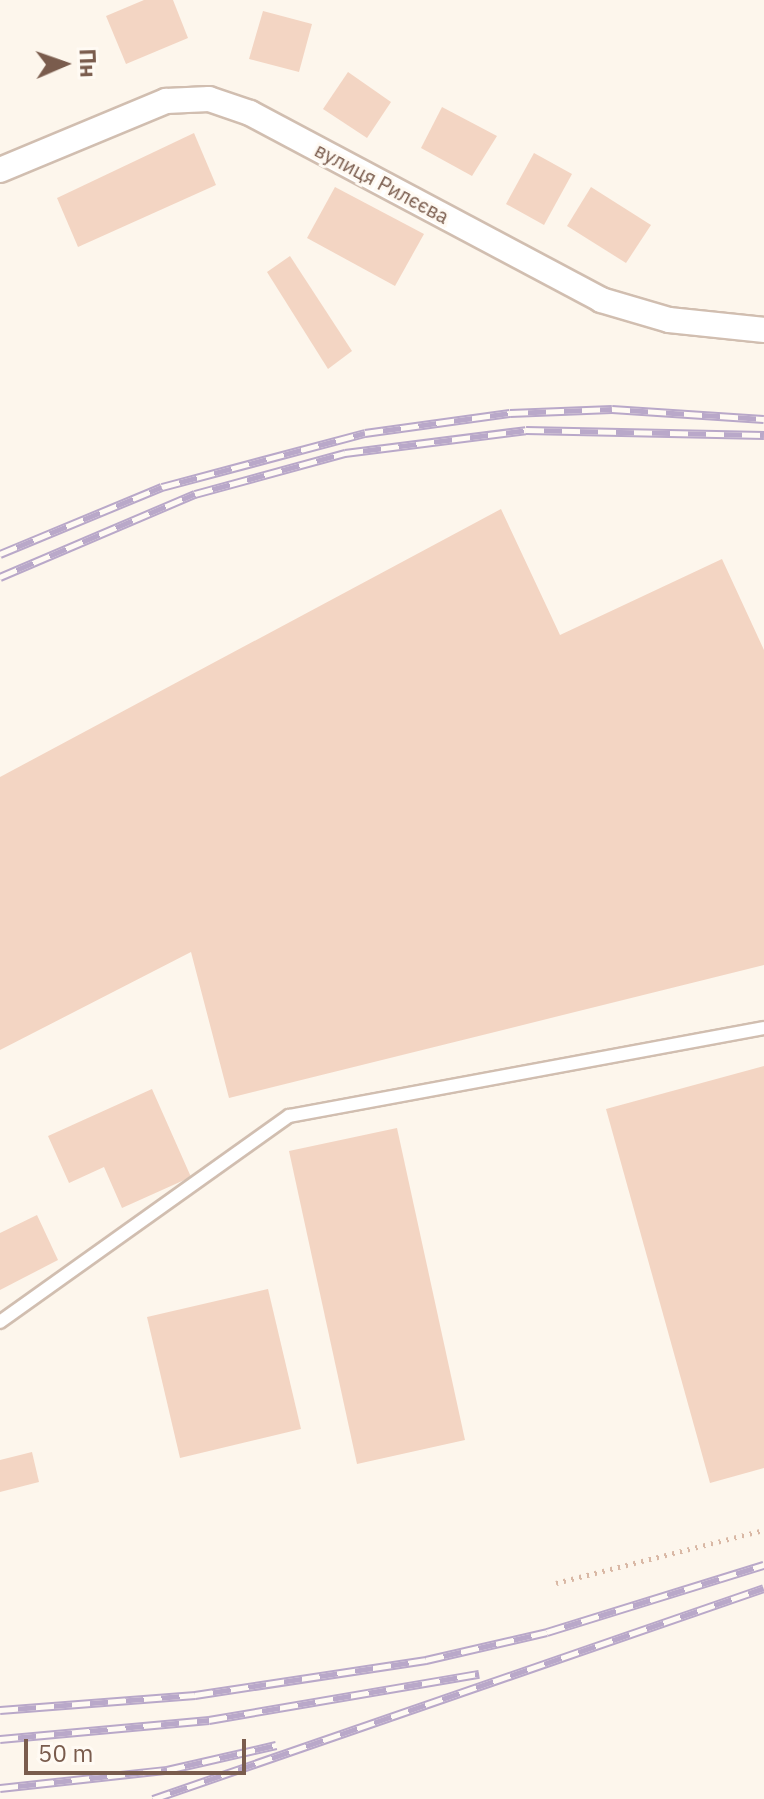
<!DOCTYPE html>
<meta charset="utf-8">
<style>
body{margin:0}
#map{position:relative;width:764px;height:1799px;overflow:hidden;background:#fdf6ec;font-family:"IBM Plex Sans",sans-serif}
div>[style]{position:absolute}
.building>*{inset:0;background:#f3d5c3}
.path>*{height:5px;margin-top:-2.5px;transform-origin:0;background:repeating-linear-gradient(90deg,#d9b8a5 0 2px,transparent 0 8px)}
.roads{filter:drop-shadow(2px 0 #d1beb0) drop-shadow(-2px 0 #d1beb0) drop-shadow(0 2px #d1beb0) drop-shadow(0 -2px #d1beb0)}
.service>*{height:12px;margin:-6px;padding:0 6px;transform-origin:6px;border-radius:6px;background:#fff}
.minor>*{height:24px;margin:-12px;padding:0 12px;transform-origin:12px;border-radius:12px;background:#fff}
.rail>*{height:9px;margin-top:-4.5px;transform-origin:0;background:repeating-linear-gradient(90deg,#fffaf3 0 18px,#b9a8c9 0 36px);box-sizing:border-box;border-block:2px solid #b9a8c9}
span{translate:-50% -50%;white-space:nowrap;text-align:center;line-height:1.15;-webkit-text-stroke:6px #fffaf3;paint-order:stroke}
.street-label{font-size:20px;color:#7a5c4d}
.north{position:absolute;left:24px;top:24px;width:80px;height:80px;-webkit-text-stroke:6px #fffaf3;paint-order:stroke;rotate:88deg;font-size:22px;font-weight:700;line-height:32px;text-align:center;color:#7a5c4d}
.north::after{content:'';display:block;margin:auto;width:28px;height:36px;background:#7a5c4d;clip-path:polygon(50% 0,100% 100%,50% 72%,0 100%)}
.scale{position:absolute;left:24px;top:1739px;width:222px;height:36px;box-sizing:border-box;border:4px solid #7a5c4d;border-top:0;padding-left:10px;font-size:24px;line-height:28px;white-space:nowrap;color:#7a5c4d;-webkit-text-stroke:6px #fffaf3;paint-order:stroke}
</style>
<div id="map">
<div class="building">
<i style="clip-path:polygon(144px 0,173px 0,188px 38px,126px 64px,106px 16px)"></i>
<i style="clip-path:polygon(263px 11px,312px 24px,299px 72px,249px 59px)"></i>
<i style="clip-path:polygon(348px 72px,391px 102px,367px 138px,323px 109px)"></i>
<i style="clip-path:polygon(442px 107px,497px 136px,472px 176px,421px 148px)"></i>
<i style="clip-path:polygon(194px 133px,216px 185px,78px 247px,57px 198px)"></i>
<i style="clip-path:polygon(534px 153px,572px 174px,544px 225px,506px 204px)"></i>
<i style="clip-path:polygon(335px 187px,424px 234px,395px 286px,307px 238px)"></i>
<i style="clip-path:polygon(591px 187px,651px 225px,626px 263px,567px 226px)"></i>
<i style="clip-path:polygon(290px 256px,352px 351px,328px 369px,267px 272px)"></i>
<i style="clip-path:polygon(501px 509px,560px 635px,722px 559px,764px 650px,764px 965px,229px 1098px,191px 952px,0 1050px,0 777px)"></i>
<i style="clip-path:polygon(764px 1066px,764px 1468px,710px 1483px,606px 1109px)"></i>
<i style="clip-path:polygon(152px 1089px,191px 1177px,122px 1208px,104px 1167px,69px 1183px,48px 1136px)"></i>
<i style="clip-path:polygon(397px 1128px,465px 1440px,357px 1464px,289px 1151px)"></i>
<i style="clip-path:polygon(37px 1215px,58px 1260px,0 1290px,0 1233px)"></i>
<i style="clip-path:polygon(268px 1289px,301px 1429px,180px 1458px,147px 1317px)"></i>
<i style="clip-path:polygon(32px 1452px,39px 1482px,0 1492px,0 1460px)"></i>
</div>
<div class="path">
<i style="left:556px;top:1583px;width:215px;rotate:-14.3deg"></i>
</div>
<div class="roads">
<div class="service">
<i style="left:0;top:1322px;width:355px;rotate:-35.5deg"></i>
<i style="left:289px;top:1116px;width:483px;rotate:-10.5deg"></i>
</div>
<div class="minor">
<i style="left:0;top:170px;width:180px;rotate:-22.6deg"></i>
<i style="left:166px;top:101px;width:43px;rotate:-2.7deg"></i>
<i style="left:209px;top:99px;width:43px;rotate:18.9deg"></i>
<i style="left:250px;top:113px;width:398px;rotate:28deg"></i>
<i style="left:601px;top:300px;width:71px;rotate:16.4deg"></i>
<i style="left:669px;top:320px;width:96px;rotate:6deg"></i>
</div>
</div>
<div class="rail">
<i style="left:0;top:554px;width:175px;rotate:-22.5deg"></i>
<i style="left:162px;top:487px;width:210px;rotate:-14.9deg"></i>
<i style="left:365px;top:433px;width:146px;rotate:-7.9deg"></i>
<i style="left:510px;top:413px;width:102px;rotate:-2.2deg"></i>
<i style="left:612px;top:409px;width:152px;rotate:3.8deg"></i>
<i style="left:0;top:577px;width:212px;rotate:-23.1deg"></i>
<i style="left:195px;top:494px;width:156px;rotate:-15.3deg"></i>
<i style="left:345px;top:453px;width:182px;rotate:-7.2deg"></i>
<i style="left:526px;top:430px;width:238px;rotate:1.2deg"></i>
<i style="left:0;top:1710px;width:196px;rotate:-4.4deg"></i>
<i style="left:195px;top:1695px;width:234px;rotate:-8.6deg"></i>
<i style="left:426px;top:1660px;width:124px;rotate:-13deg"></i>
<i style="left:547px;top:1632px;width:227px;rotate:-17.2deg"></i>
<i style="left:0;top:1739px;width:210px;rotate:-5.2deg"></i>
<i style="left:209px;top:1720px;width:274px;rotate:-9.7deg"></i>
<i style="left:0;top:1788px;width:168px;rotate:-6.2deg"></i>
<i style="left:167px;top:1770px;width:112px;rotate:-12.9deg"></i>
<i style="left:153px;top:1799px;width:646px;rotate:-19.05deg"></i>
</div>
<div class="street-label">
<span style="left:382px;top:183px;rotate:28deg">вулиця Рилєєва</span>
</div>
<div class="north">Пн</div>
<div class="scale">50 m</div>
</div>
